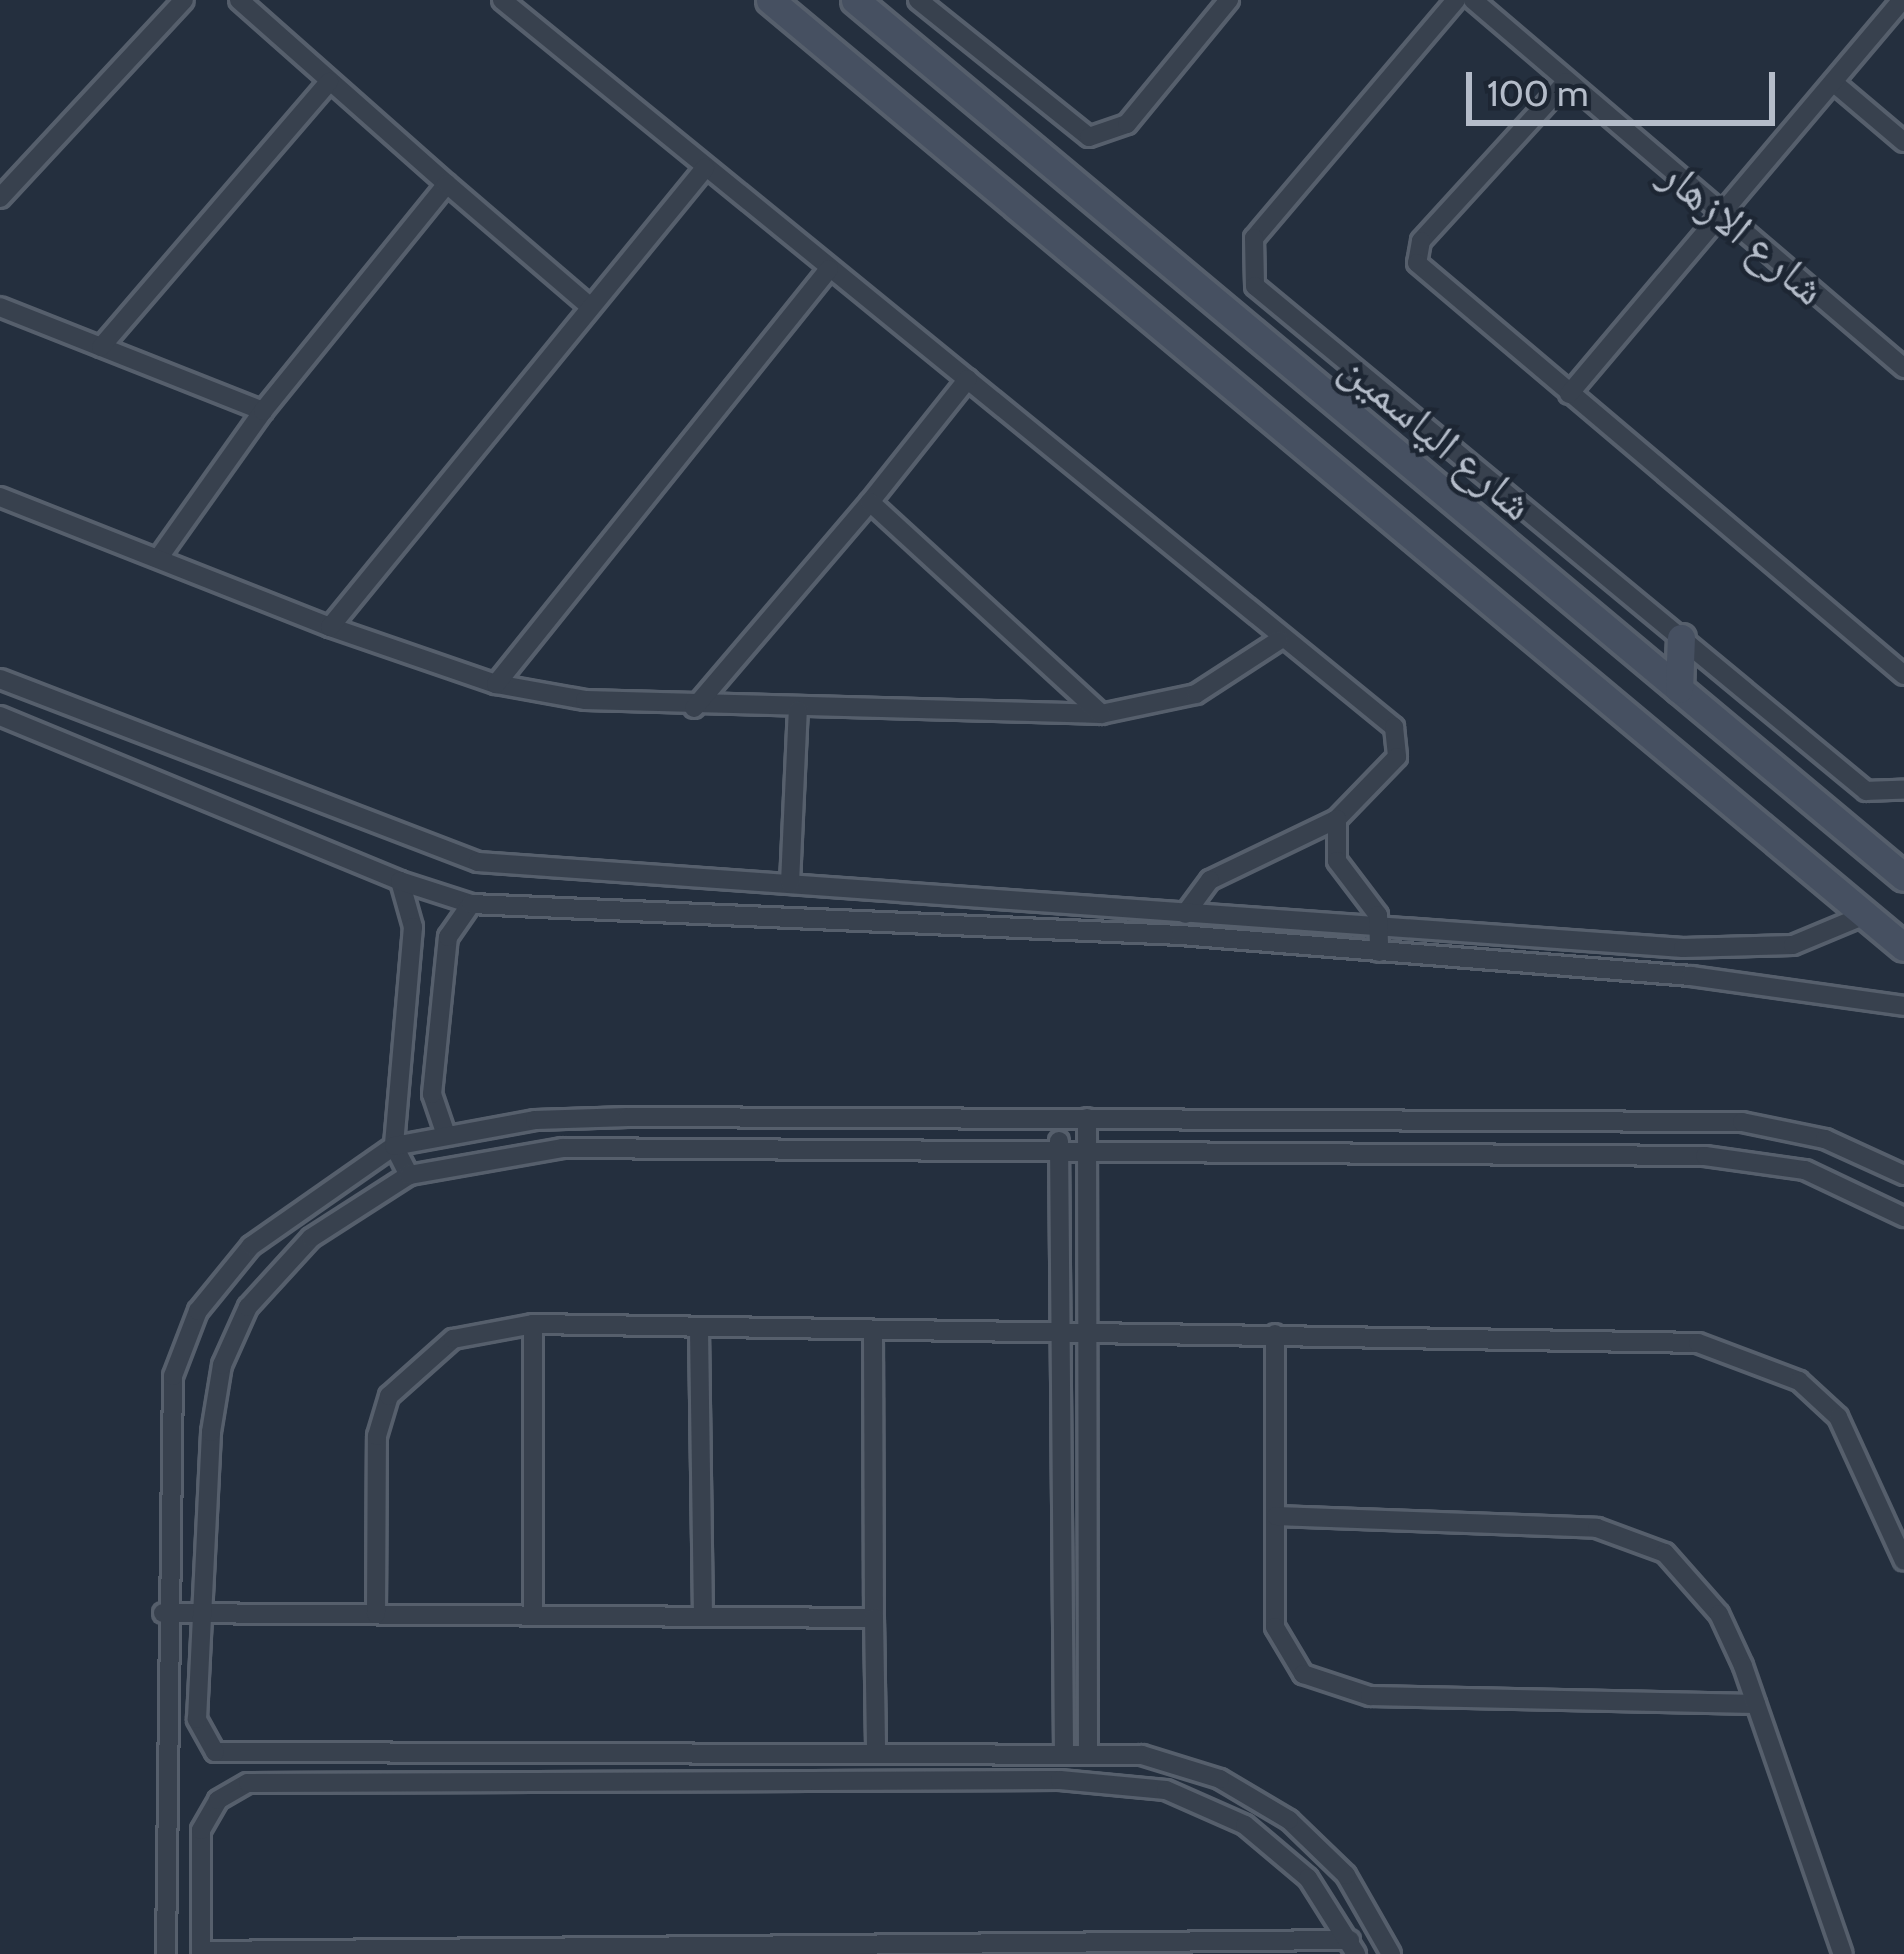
<!DOCTYPE html>
<meta charset="utf-8">
<style>
body{margin:0}
#map{position:relative;width:1904px;height:1954px;overflow:hidden;background:#242f3e;font-family:Cabin,"Noto Naskh Arabic",sans-serif}
div>[style]{position:absolute}
.roads{filter:drop-shadow(3px 0 #565f6c) drop-shadow(-3px 0 #565f6c) drop-shadow(0 3px #565f6c) drop-shadow(0 -3px #565f6c)}
.street>*{height:18px;margin:-9px;padding:0 9px;transform-origin:9px;border-radius:9px;background:#38414e}
.secondary>*{height:27px;margin:-13.5px;padding:0 13.5px;transform-origin:13.5px;border-radius:13.5px;background:#465061}
span{translate:-50% -50%;white-space:nowrap;text-align:center;line-height:1.15;-webkit-text-stroke:9px #1d2633;paint-order:stroke}
.street-label{font-size:45px;color:#b4bcc9}
.scale{position:absolute;left:1466px;top:72px;width:309px;height:54px;box-sizing:border-box;border:6px solid #b4bcc9;border-top:0;padding-left:15px;font-size:36px;line-height:42px;white-space:nowrap;color:#b4bcc9;-webkit-text-stroke:9px #1d2633;paint-order:stroke}
</style>
<div id="map">
<div class="roads">
<div class="street">
<i style="left:239px;top:0;width:278px;rotate:41.5deg"></i>
<i style="left:502px;top:0;width:1151px;rotate:39.18deg"></i>
<i style="left:1394px;top:727px;width:30px;rotate:84deg"></i>
<i style="left:1397px;top:757px;width:86px;rotate:134.1deg"></i>
<i style="left:1337px;top:819px;width:141px;rotate:154.3deg"></i>
<i style="left:1210px;top:880px;width:42px;rotate:126.3deg"></i>
<i style="left:918px;top:0;width:219px;rotate:38.7deg"></i>
<i style="left:1089px;top:137px;width:40px;rotate:-18.9deg"></i>
<i style="left:1127px;top:124px;width:161px;rotate:-50.6deg"></i>
<i style="left:1456px;top:0;width:312px;rotate:130.3deg"></i>
<i style="left:1254px;top:238px;width:48px;rotate:88.8deg"></i>
<i style="left:1255px;top:286px;width:793px;rotate:39.57deg"></i>
<i style="left:1866px;top:791px;width:38px;rotate:-2deg"></i>
<i style="left:1473px;top:0;width:567px;rotate:40.49deg"></i>
<i style="left:1566px;top:82px;width:215px;rotate:132.4deg"></i>
<i style="left:1421px;top:241px;width:22px;rotate:100deg"></i>
<i style="left:1417px;top:263px;width:638px;rotate:40.23deg"></i>
<i style="left:1833px;top:82px;width:93px;rotate:40.2deg"></i>
<i style="left:0;top:198px;width:270px;rotate:-47.1deg"></i>
<i style="left:0;top:307px;width:283px;rotate:21.6deg"></i>
<i style="left:263px;top:411px;width:178px;rotate:125.4deg"></i>
<i style="left:101px;top:347px;width:350px;rotate:-49.3deg"></i>
<i style="left:1569px;top:394px;width:516px;rotate:-49.8deg"></i>
<i style="left:263px;top:411px;width:292px;rotate:-51deg"></i>
<i style="left:447px;top:184px;width:184px;rotate:40.6deg"></i>
<i style="left:0;top:497px;width:355px;rotate:21.5deg"></i>
<i style="left:330px;top:627px;width:176px;rotate:19deg"></i>
<i style="left:496px;top:684px;width:90px;rotate:10.2deg"></i>
<i style="left:585px;top:700px;width:516px;rotate:1.55deg"></i>
<i style="left:1101px;top:714px;width:97px;rotate:-11.9deg"></i>
<i style="left:1196px;top:694px;width:99px;rotate:-33deg"></i>
<i style="left:870px;top:502px;width:157px;rotate:-51.5deg"></i>
<i style="left:330px;top:627px;width:593px;rotate:-50.75deg"></i>
<i style="left:0;top:679px;width:512px;rotate:20.95deg"></i>
<i style="left:478px;top:862px;width:1208px;rotate:4.08deg"></i>
<i style="left:1683px;top:948px;width:110px;rotate:-1.6deg"></i>
<i style="left:1793px;top:945px;width:78px;rotate:-22.6deg"></i>
<i style="left:496px;top:684px;width:532px;rotate:-51.26deg"></i>
<i style="left:694px;top:708px;width:271px;rotate:-49.5deg"></i>
<i style="left:870px;top:502px;width:314px;rotate:42.5deg"></i>
<i style="left:0;top:716px;width:433px;rotate:22.4deg"></i>
<i style="left:400px;top:881px;width:48px;rotate:74.2deg"></i>
<i style="left:413px;top:927px;width:220px;rotate:95deg"></i>
<i style="left:394px;top:1146px;width:33px;rotate:63deg"></i>
<i style="left:1337px;top:819px;width:42px;rotate:90deg"></i>
<i style="left:1337px;top:861px;width:68px;rotate:52.8deg"></i>
<i style="left:1378px;top:915px;width:37px;rotate:88deg"></i>
<i style="left:400px;top:881px;width:75px;rotate:17.9deg"></i>
<i style="left:790px;top:883px;width:173px;rotate:-87.4deg"></i>
<i style="left:1087px;top:1118px;width:631px;rotate:89.91deg"></i>
<i style="left:445px;top:1132px;width:40px;rotate:-108.9deg"></i>
<i style="left:432px;top:1094px;width:158px;rotate:-84.2deg"></i>
<i style="left:448px;top:937px;width:40px;rotate:-55.1deg"></i>
<i style="left:471px;top:904px;width:711px;rotate:2.5deg"></i>
<i style="left:1181px;top:935px;width:512px;rotate:4.6deg"></i>
<i style="left:1691px;top:976px;width:215px;rotate:8deg"></i>
<i style="left:1059px;top:1141px;width:608px;rotate:89.53deg"></i>
<i style="left:699px;top:1330px;width:287px;rotate:89.2deg"></i>
<i style="left:873px;top:1333px;width:285px;rotate:89.8deg"></i>
<i style="left:1275px;top:1334px;width:293px;rotate:90deg"></i>
<i style="left:1275px;top:1627px;width:55px;rotate:59.2deg"></i>
<i style="left:1303px;top:1674px;width:71px;rotate:18.2deg"></i>
<i style="left:1370px;top:1696px;width:386px;rotate:1.2deg"></i>
<i style="left:1276px;top:1516px;width:321px;rotate:2.1deg"></i>
<i style="left:1597px;top:1528px;width:72px;rotate:20.2deg"></i>
<i style="left:1665px;top:1553px;width:81px;rotate:48.5deg"></i>
<i style="left:1719px;top:1614px;width:57px;rotate:65.2deg"></i>
<i style="left:1743px;top:1666px;width:305px;rotate:70.9deg"></i>
<i style="left:163px;top:1613px;width:711px;rotate:0.4deg"></i>
<i style="left:874px;top:1618px;width:132px;rotate:89.1deg"></i>
<i style="left:376px;top:1614px;width:178px;rotate:-89.7deg"></i>
<i style="left:377px;top:1436px;width:42px;rotate:-73.3deg"></i>
<i style="left:389px;top:1396px;width:86px;rotate:-41.7deg"></i>
<i style="left:453px;top:1339px;width:81px;rotate:-10.6deg"></i>
<i style="left:533px;top:1324px;width:1165px;rotate:0.93deg"></i>
<i style="left:1698px;top:1343px;width:108px;rotate:20.6deg"></i>
<i style="left:1799px;top:1381px;width:53px;rotate:42.7deg"></i>
<i style="left:1838px;top:1417px;width:158px;rotate:65.4deg"></i>
<i style="left:533px;top:1616px;width:292px;rotate:-90deg"></i>
<i style="left:201px;top:1951px;width:1149px;rotate:-0.55deg"></i>
<i style="left:166px;top:1954px;width:578px;rotate:-89.31deg"></i>
<i style="left:173px;top:1376px;width:70px;rotate:-69deg"></i>
<i style="left:198px;top:1311px;width:84px;rotate:-50.8deg"></i>
<i style="left:251px;top:1246px;width:174px;rotate:-35deg"></i>
<i style="left:394px;top:1146px;width:143px;rotate:-10.4deg"></i>
<i style="left:535px;top:1120px;width:93px;rotate:-1.8deg"></i>
<i style="left:628px;top:1117px;width:1114px;rotate:0.26deg"></i>
<i style="left:1742px;top:1122px;width:85px;rotate:11.6deg"></i>
<i style="left:1825px;top:1139px;width:87px;rotate:24.5deg"></i>
<i style="left:201px;top:1954px;width:124px;rotate:-90deg"></i>
<i style="left:201px;top:1830px;width:34px;rotate:-60deg"></i>
<i style="left:218px;top:1800px;width:34px;rotate:-30deg"></i>
<i style="left:248px;top:1783px;width:812px;rotate:-0.21deg"></i>
<i style="left:1060px;top:1780px;width:106px;rotate:5.4deg"></i>
<i style="left:1166px;top:1790px;width:86px;rotate:23.9deg"></i>
<i style="left:1245px;top:1825px;width:82px;rotate:40.1deg"></i>
<i style="left:1308px;top:1878px;width:90px;rotate:57.7deg"></i>
<i style="left:1391px;top:1954px;width:91px;rotate:-119.7deg"></i>
<i style="left:1346px;top:1875px;width:79px;rotate:-136deg"></i>
<i style="left:1289px;top:1820px;width:80px;rotate:-149.3deg"></i>
<i style="left:1220px;top:1779px;width:82px;rotate:-162.9deg"></i>
<i style="left:1142px;top:1755px;width:927px;rotate:-179.81deg"></i>
<i style="left:215px;top:1752px;width:38px;rotate:-119deg"></i>
<i style="left:197px;top:1719px;width:287px;rotate:-87.2deg"></i>
<i style="left:211px;top:1432px;width:68px;rotate:-80.7deg"></i>
<i style="left:222px;top:1365px;width:64px;rotate:-65.9deg"></i>
<i style="left:248px;top:1307px;width:93px;rotate:-47.6deg"></i>
<i style="left:311px;top:1238px;width:117px;rotate:-32.7deg"></i>
<i style="left:409px;top:1175px;width:155px;rotate:-10deg"></i>
<i style="left:562px;top:1148px;width:1143px;rotate:0.4deg"></i>
<i style="left:1705px;top:1156px;width:101px;rotate:8deg"></i>
<i style="left:1805px;top:1170px;width:110px;rotate:25.4deg"></i>
</div>
<div class="secondary">
<i style="left:770px;top:0;width:1477px;rotate:39.87deg"></i>
<i style="left:855px;top:0;width:1367px;rotate:39.9deg"></i>
<i style="left:1679px;top:689px;width:51px;rotate:-87.8deg"></i>
</div>
</div>
<div class="street-label">
<span style="left:1743px;top:232px;rotate:40deg">شارع الازهار</span>
<span style="left:1437px;top:436px;rotate:40deg">شارع الياسمين</span>
</div>
<div class="scale">100 m</div>
</div>
